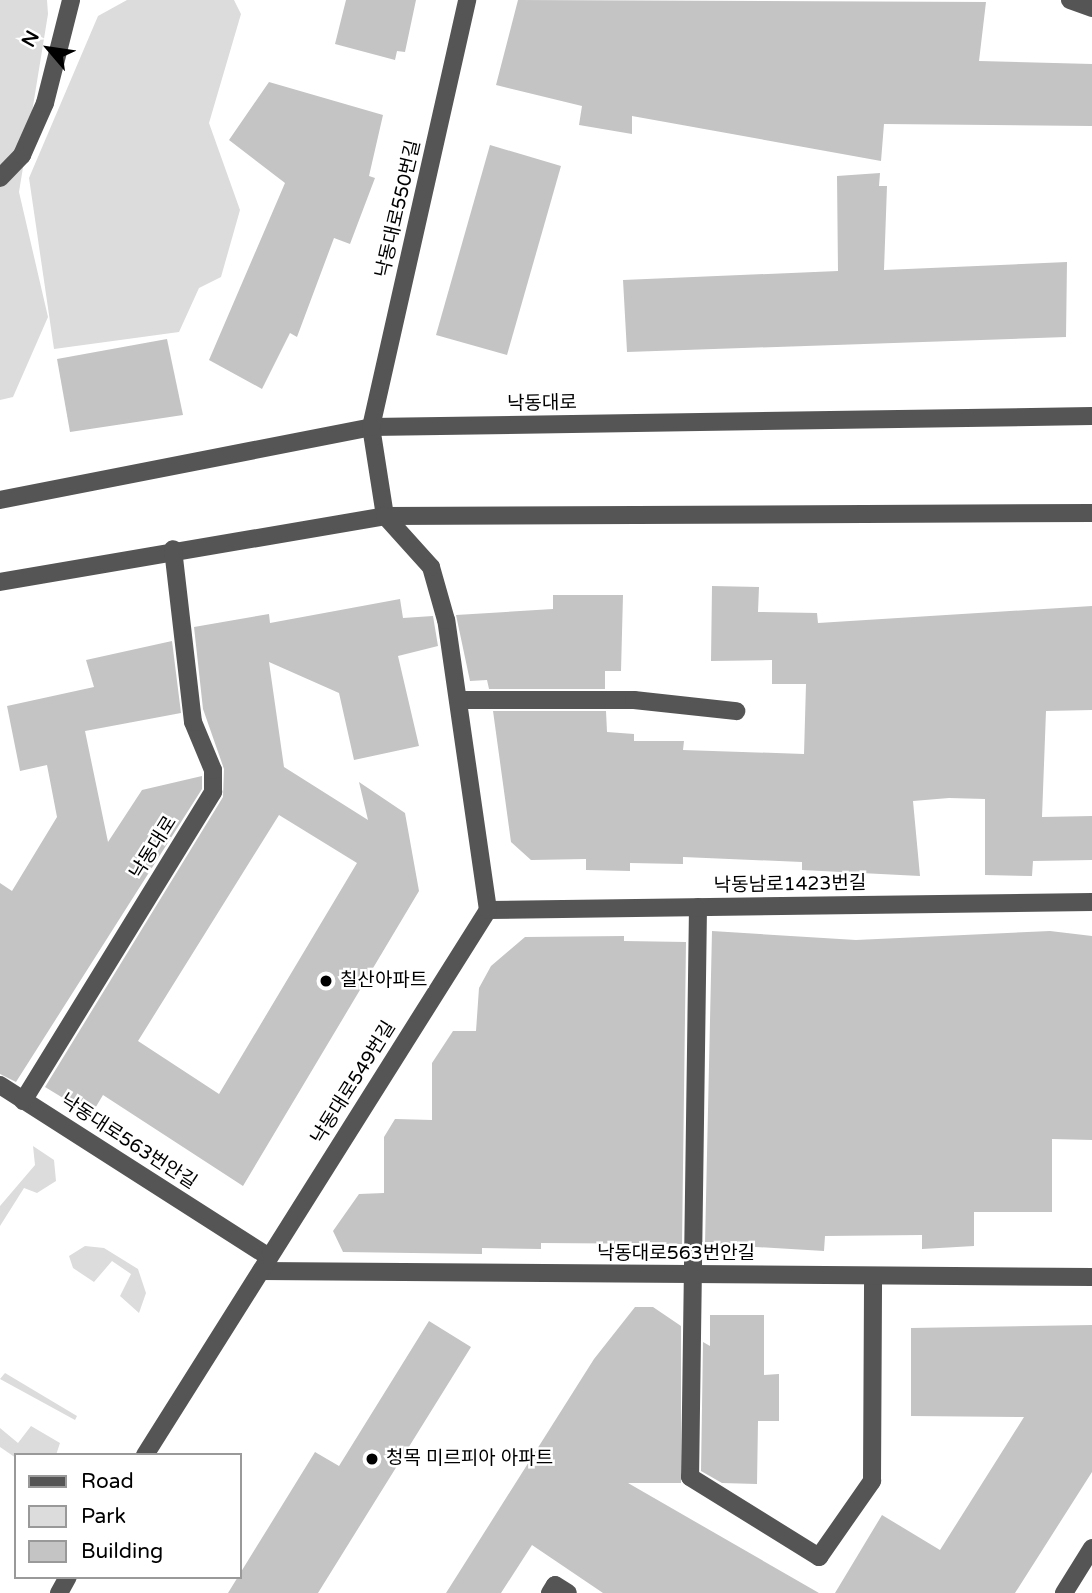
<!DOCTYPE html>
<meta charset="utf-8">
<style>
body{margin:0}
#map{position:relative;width:1092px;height:1593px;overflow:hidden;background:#fff;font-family:"Varela Round","Noto Sans KR",sans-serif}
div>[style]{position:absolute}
.green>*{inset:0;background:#dcdcdc}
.building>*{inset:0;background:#c4c4c4}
.minor>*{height:18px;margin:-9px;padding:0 9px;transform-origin:9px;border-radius:9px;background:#555}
.dots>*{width:19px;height:19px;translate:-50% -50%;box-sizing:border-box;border:4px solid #fff;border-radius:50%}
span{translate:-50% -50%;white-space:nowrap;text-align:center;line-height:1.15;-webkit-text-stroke:5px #fff;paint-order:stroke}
.street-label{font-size:19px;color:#000}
.poi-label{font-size:19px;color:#000}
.left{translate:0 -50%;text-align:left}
.legend{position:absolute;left:14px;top:1453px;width:228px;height:126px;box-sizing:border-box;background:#fff;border:2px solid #999;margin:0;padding:9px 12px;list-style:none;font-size:21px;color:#000}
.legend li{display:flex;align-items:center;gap:14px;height:35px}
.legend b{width:35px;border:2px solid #999}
.north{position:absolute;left:14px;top:14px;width:70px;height:70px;-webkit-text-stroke:5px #fff;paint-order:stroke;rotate:299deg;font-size:19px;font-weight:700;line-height:28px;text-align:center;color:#000}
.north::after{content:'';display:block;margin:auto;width:24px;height:32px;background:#000;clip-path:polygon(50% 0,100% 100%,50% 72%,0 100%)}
</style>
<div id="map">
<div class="green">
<i style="clip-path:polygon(0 0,47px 0,48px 14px,19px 192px,48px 317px,13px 397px,0 400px)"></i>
<i style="clip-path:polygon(127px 0,234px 0,241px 14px,209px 123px,240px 210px,221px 277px,199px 288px,179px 332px,54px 349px,29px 178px,98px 16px)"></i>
<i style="clip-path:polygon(33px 1146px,54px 1160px,56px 1181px,37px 1193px,24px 1188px,0 1226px,0 1206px,35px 1165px)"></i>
<i style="clip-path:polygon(85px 1246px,104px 1248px,138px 1269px,146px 1293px,139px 1313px,120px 1296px,131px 1274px,112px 1261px,94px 1282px,73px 1268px,69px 1256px)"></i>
<i style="clip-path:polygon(5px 1373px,77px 1416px,75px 1420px,0 1379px)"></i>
<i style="clip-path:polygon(31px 1426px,60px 1443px,56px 1455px,16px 1458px,0 1447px,0 1428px,18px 1443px)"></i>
</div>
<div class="building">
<i style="clip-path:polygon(346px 0,416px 0,405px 52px,397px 51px,395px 60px,335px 44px)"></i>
<i style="clip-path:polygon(518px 0,986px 2px,979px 61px,1092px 64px,1092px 126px,884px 124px,881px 161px,632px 116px,632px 134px,579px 125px,582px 106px,496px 85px)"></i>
<i style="clip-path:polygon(269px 82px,383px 115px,369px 176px,375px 178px,350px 244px,334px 238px,297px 337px,290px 333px,262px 389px,209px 360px,285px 183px,229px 140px)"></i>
<i style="clip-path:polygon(490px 145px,561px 166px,507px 355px,436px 335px)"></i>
<i style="clip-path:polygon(880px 173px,879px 186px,887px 186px,884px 270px,1067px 262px,1066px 337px,627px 352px,623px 280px,838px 271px,837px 176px)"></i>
<i style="clip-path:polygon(167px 339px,183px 415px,70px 432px,57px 359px)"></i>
<i style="clip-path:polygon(712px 586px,759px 587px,758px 612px,817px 613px,818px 623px,1092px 606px,1092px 710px,1046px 711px,1042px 817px,1092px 816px,1092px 860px,1033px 861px,1032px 876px,985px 875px,985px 799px,949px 798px,913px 801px,920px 876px,802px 870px,802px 862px,683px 857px,683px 864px,630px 863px,630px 871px,586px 870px,586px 859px,531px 860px,511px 842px,493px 711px,606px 711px,607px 732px,634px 734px,634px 741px,684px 741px,683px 750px,804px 754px,806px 684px,772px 684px,772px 660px,711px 661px)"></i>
<i style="clip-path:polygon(553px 595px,623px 595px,621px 671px,605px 671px,605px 689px,489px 689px,487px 680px,470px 681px,456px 615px,553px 609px)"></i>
<i style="clip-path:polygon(evenodd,400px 599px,403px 618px,433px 616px,438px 646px,398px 656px,419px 746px,354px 760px,339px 693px,269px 662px,284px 767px,368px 820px,359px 782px,405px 813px,419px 891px,243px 1186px,103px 1095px,91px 1115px,45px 1087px,223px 797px,224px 769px,203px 709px,194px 627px,269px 614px,270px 623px,400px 599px,279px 815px,357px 863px,219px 1094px,138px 1041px,279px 815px)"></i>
<i style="clip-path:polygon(172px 641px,181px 713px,85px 731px,108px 842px,142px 790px,202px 776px,202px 789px,16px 1082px,0 1074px,0 883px,12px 891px,57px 817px,47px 765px,20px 771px,7px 706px,94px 687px,86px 660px)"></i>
<i style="clip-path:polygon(712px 931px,856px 940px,1050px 931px,1092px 936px,1092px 1140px,1052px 1139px,1052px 1212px,974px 1212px,974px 1246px,922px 1249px,922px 1235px,825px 1236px,824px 1251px,705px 1244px)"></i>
<i style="clip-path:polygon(624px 936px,624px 941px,686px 942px,682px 1244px,541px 1243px,541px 1249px,482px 1248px,482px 1254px,343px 1252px,333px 1231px,359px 1194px,384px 1193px,384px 1137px,395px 1119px,432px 1120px,432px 1063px,453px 1031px,476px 1031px,479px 988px,491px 966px,525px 937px)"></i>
<i style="clip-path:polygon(635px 1307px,653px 1307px,681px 1326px,681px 1483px,628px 1483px,819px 1593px,603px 1593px,532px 1545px,501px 1593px,446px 1593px,594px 1359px)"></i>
<i style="clip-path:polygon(710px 1315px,764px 1315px,764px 1375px,779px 1374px,779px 1421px,758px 1421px,757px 1484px,722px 1483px,701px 1471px,703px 1342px,710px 1346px)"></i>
<i style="clip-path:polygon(429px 1321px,471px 1347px,318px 1593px,228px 1593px,315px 1452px,339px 1466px)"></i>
<i style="clip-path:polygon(1092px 1325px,1092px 1472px,1015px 1593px,835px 1593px,882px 1515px,940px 1550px,1024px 1417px,911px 1416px,911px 1328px)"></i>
</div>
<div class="minor">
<i style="left:1070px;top:0;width:23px;rotate:20deg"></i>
<i style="left:0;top:178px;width:32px;rotate:-46deg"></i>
<i style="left:22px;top:155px;width:57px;rotate:-66.1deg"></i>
<i style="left:45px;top:103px;width:106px;rotate:-75.8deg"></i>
<i style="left:0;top:500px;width:378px;rotate:-11.1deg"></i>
<i style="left:371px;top:427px;width:721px;rotate:-0.87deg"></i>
<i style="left:385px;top:516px;width:90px;rotate:-98.9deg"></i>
<i style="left:371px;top:427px;width:438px;rotate:-77.3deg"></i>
<i style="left:0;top:582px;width:391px;rotate:-9.7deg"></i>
<i style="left:385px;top:516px;width:707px;rotate:-0.24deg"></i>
<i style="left:458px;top:700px;width:176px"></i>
<i style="left:634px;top:700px;width:103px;rotate:6.2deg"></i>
<i style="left:698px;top:907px;width:570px;rotate:90.8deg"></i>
<i style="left:690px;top:1477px;width:152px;rotate:31.8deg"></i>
<i style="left:819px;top:1557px;width:93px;rotate:-55.1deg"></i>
<i style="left:872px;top:1481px;width:205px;rotate:-89.7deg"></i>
<i style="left:488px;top:910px;width:604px;rotate:-0.76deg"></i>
<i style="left:0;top:1085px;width:319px;rotate:32.6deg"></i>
<i style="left:23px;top:1101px;width:363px;rotate:-58.4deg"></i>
<i style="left:213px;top:792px;width:22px;rotate:-90deg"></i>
<i style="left:213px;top:770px;width:52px;rotate:-112.6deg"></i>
<i style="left:193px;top:722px;width:174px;rotate:-96.6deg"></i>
<i style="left:261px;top:1271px;width:831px;rotate:0.41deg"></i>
<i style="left:145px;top:1455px;width:644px;rotate:-57.82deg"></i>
<i style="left:488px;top:910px;width:293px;rotate:-98.2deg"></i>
<i style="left:446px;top:620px;width:55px;rotate:-105.8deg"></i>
<i style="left:431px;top:567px;width:69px;rotate:-132deg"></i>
<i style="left:59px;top:1593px;width:18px;rotate:-61deg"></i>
<i style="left:550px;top:1593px;width:9px;rotate:-58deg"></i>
<i style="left:555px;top:1585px;width:15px;rotate:32deg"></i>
<i style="left:1064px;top:1593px;width:53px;rotate:-58.1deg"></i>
</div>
<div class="dots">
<i style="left:326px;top:981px;background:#000"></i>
<i style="left:372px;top:1459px;background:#000"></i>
</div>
<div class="street-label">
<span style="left:399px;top:209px;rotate:-77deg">낙동대로550번길</span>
<span style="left:542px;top:404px;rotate:-1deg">낙동대로</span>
<span style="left:154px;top:848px;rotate:-58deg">낙동대로</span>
<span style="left:790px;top:885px;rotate:-1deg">낙동남로1423번길</span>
<span style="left:354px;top:1083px;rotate:-58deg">낙동대로549번길</span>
<span style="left:128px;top:1142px;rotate:33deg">낙동대로563번안길</span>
<span style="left:676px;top:1254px">낙동대로563번안길</span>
</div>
<div class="poi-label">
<span class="left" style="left:340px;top:981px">칠산아파트</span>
<span class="left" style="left:386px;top:1459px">청목 미르피아 아파트</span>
</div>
<ul class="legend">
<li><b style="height:9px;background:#555"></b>Road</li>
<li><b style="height:19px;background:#dcdcdc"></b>Park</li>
<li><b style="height:19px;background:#c4c4c4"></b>Building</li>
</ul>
<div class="north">N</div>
</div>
